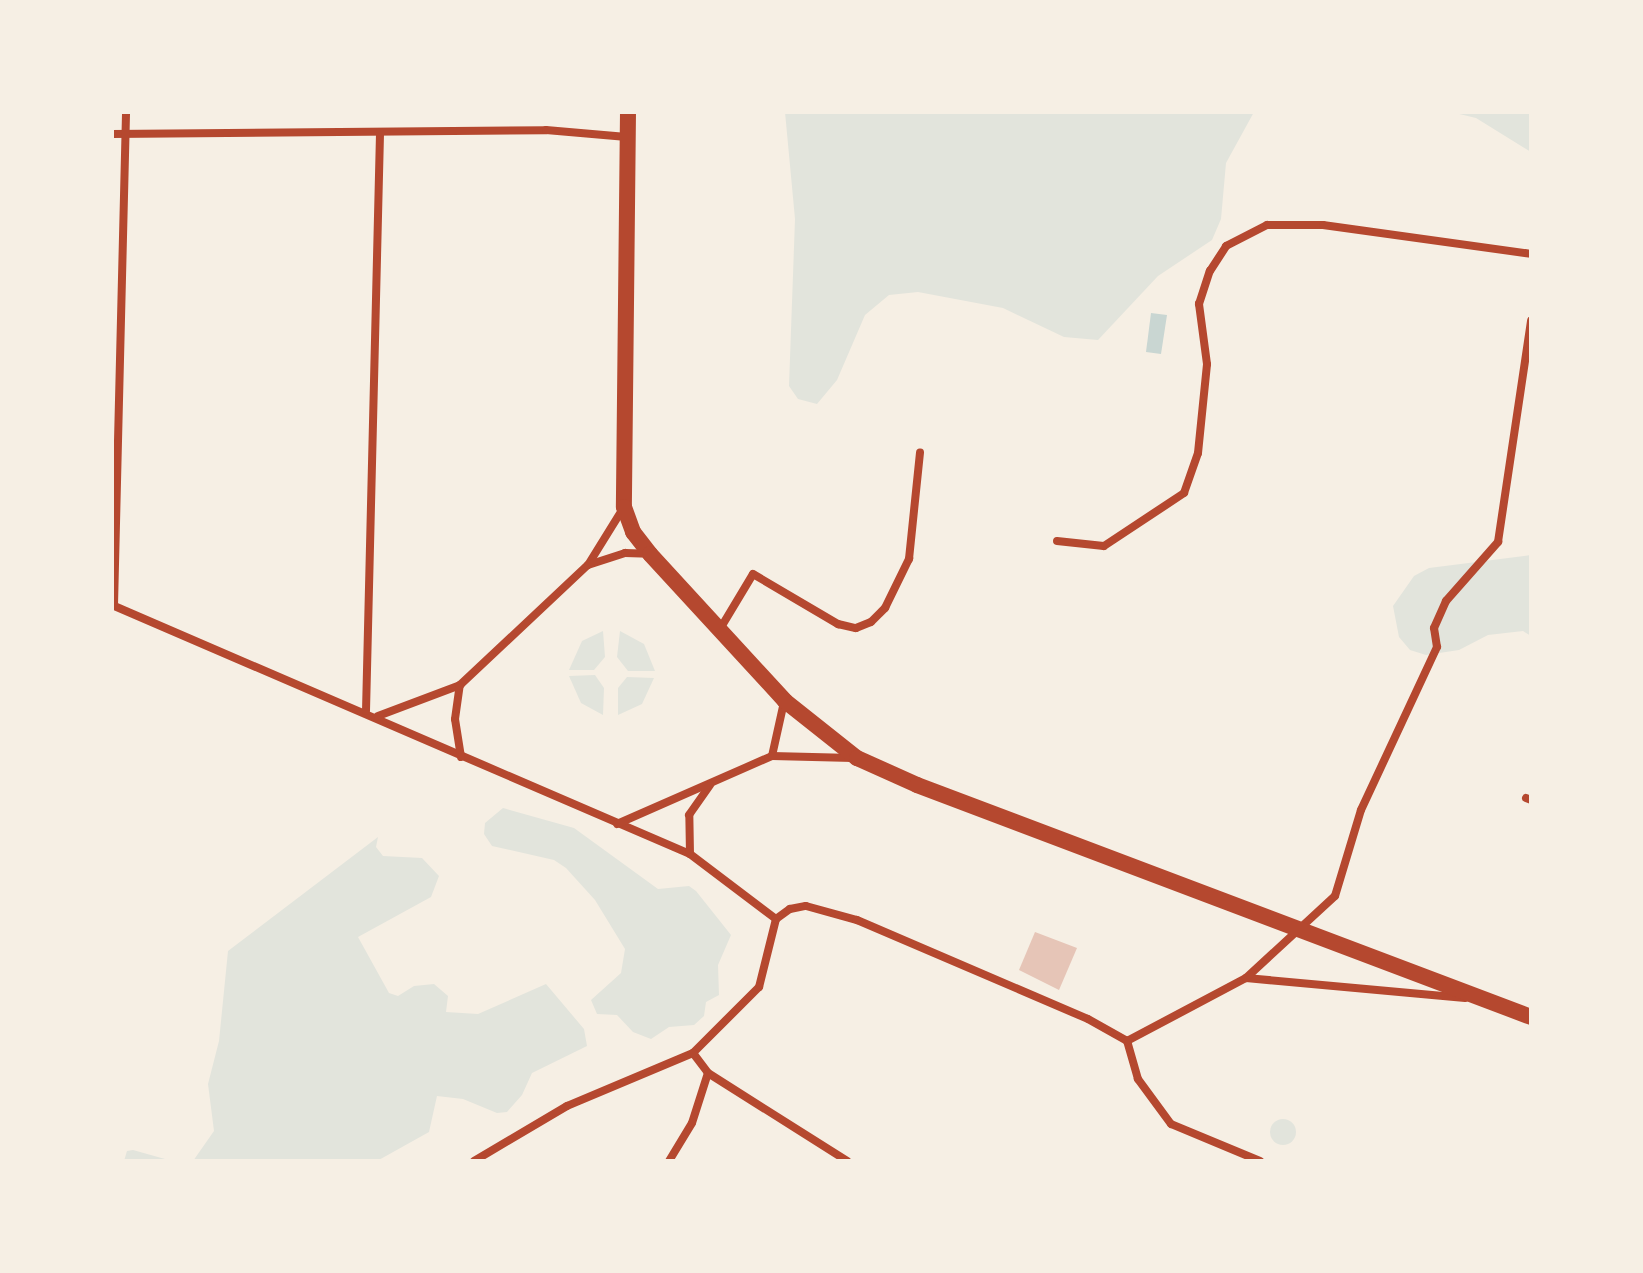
<!DOCTYPE html>
<style>
body{margin:0}
#map{position:relative;width:1643px;height:1273px;overflow:hidden;background:#f6efe4;font-family:"Alegreya Sans",sans-serif}
div>[style]{position:absolute}
.green>*{inset:0;background:#e2e4dc}
.round{border-radius:50%}
.water>*{inset:0;background:#c9d6d2}
.building>*{inset:0;background:#e6c5b7}
.minor>*{height:8px;margin:-4px;padding:0 4px;transform-origin:4px;border-radius:4px;background:#b5482f}
.secondary>*{height:16px;margin:-8px;padding:0 8px;transform-origin:8px;border-radius:8px;background:#b5482f}
span{translate:-50% -50%;white-space:nowrap;text-align:center;line-height:1.15;-webkit-text-stroke:6px #f6efe4;paint-order:stroke}
.frame{position:absolute;inset:0;border:114px solid #f6efe4;pointer-events:none}
</style>
<div id="map">
<div class="green">
<i style="clip-path:polygon(785px 112px,1254px 112px,1226px 163px,1221px 219px,1212px 240px,1158px 276px,1098px 340px,1064px 337px,1003px 308px,918px 292px,889px 295px,865px 315px,837px 380px,817px 404px,798px 399px,789px 386px,795px 219px)"></i>
<i style="clip-path:polygon(1451px 112px,1531px 112px,1531px 152px,1476px 118px)"></i>
<i style="clip-path:polygon(1531px 555px,1531px 636px,1523px 631px,1488px 635px,1459px 650px,1426px 655px,1410px 650px,1399px 637px,1393px 606px,1414px 576px,1429px 568px)"></i>
<i style="clip-path:polygon(603px 631px,605px 657px,594px 670px,569px 670px,582px 641px)"></i>
<i style="clip-path:polygon(620px 631px,644px 644px,655px 671px,628px 671px,617px 657px)"></i>
<i style="clip-path:polygon(595px 675px,604px 688px,603px 715px,581px 703px,569px 676px)"></i>
<i style="clip-path:polygon(627px 677px,654px 678px,642px 704px,618px 715px,618px 688px)"></i>
<i style="clip-path:polygon(503px 808px,574px 828px,658px 889px,689px 886px,696px 891px,731px 935px,718px 965px,719px 995px,706px 1002px,704px 1016px,694px 1025px,669px 1027px,651px 1039px,633px 1032px,617px 1015px,597px 1014px,591px 1000px,621px 973px,625px 949px,595px 900px,566px 868px,554px 860px,492px 846px,484px 834px,485px 823px)"></i>
<i style="clip-path:polygon(378px 837px,376px 847px,383px 856px,422px 858px,439px 876px,431px 897px,358px 937px,389px 993px,398px 996px,414px 986px,434px 984px,448px 996px,446px 1012px,478px 1014px,546px 984px,584px 1029px,587px 1046px,532px 1073px,522px 1095px,507px 1112px,497px 1113px,463px 1099px,437px 1096px,429px 1132px,377px 1161px,193px 1161px,214px 1131px,208px 1084px,219px 1041px,228px 951px)"></i>
<i class="round" style="left:1270px;top:1119px;width:26px;height:26px"></i>
<i style="clip-path:polygon(133px 1150px,172px 1161px,124px 1161px,127px 1151px)"></i>
</div>
<div class="water">
<i style="clip-path:polygon(1151px 313px,1167px 315px,1161px 354px,1146px 352px)"></i>
</div>
<div class="building">
<i style="clip-path:polygon(1035px 932px,1077px 948px,1059px 990px,1019px 970px)"></i>
</div>
<div class="minor">
<i style="left:112px;top:134px;width:434px;rotate:-0.5deg"></i>
<i style="left:546px;top:130px;width:81px;rotate:4.9deg"></i>
<i style="left:1057px;top:541px;width:47px;rotate:6.1deg"></i>
<i style="left:1104px;top:546px;width:96px;rotate:-33.5deg"></i>
<i style="left:1184px;top:493px;width:42px;rotate:-70.7deg"></i>
<i style="left:1198px;top:453px;width:89px;rotate:-84.2deg"></i>
<i style="left:1207px;top:364px;width:61px;rotate:-97.6deg"></i>
<i style="left:1199px;top:304px;width:35px;rotate:-72deg"></i>
<i style="left:1210px;top:271px;width:30px;rotate:-57deg"></i>
<i style="left:1226px;top:246px;width:46px;rotate:-27.1deg"></i>
<i style="left:1267px;top:225px;width:56px"></i>
<i style="left:1323px;top:225px;width:210px;rotate:7.9deg"></i>
<i style="left:588px;top:565px;width:68px;rotate:-58.2deg"></i>
<i style="left:112px;top:605px;width:629px;rotate:23.31deg"></i>
<i style="left:690px;top:854px;width:108px;rotate:37.1deg"></i>
<i style="left:776px;top:919px;width:70px;rotate:104deg"></i>
<i style="left:759px;top:987px;width:93px;rotate:135deg"></i>
<i style="left:693px;top:1053px;width:137px;rotate:157.2deg"></i>
<i style="left:567px;top:1106px;width:108px;rotate:149.4deg"></i>
<i style="left:114px;top:605px;width:493px;rotate:-88.6deg"></i>
<i style="left:720px;top:629px;width:64px;rotate:-59deg"></i>
<i style="left:753px;top:574px;width:99px;rotate:30.5deg"></i>
<i style="left:838px;top:624px;width:18px;rotate:13deg"></i>
<i style="left:856px;top:628px;width:16px;rotate:-22deg"></i>
<i style="left:871px;top:622px;width:20px;rotate:-45deg"></i>
<i style="left:885px;top:608px;width:55px;rotate:-63.9deg"></i>
<i style="left:909px;top:559px;width:107px;rotate:-84.1deg"></i>
<i style="left:366px;top:711px;width:579px;rotate:-88.61deg"></i>
<i style="left:378px;top:716px;width:88px;rotate:-20.7deg"></i>
<i style="left:772px;top:756px;width:55px;rotate:-77.5deg"></i>
<i style="left:461px;top:757px;width:38px;rotate:-99deg"></i>
<i style="left:455px;top:719px;width:34px;rotate:-82deg"></i>
<i style="left:460px;top:685px;width:175px;rotate:-43.2deg"></i>
<i style="left:588px;top:565px;width:39px;rotate:-18deg"></i>
<i style="left:625px;top:553px;width:24px;rotate:2deg"></i>
<i style="left:1526px;top:798px;width:5px;rotate:22deg"></i>
<i style="left:617px;top:824px;width:169px;rotate:-23.7deg"></i>
<i style="left:772px;top:756px;width:81px;rotate:1.4deg"></i>
<i style="left:690px;top:854px;width:39px;rotate:-91deg"></i>
<i style="left:689px;top:815px;width:37px;rotate:-55deg"></i>
<i style="left:776px;top:919px;width:17px;rotate:-36deg"></i>
<i style="left:790px;top:909px;width:16px;rotate:-11deg"></i>
<i style="left:806px;top:906px;width:53px;rotate:15.4deg"></i>
<i style="left:857px;top:920px;width:251px;rotate:23.2deg"></i>
<i style="left:1088px;top:1019px;width:45px;rotate:29.4deg"></i>
<i style="left:1246px;top:978px;width:220px;rotate:5.2deg"></i>
<i style="left:693px;top:1053px;width:25px;rotate:53deg"></i>
<i style="left:708px;top:1073px;width:165px;rotate:32.3deg"></i>
<i style="left:669px;top:1161px;width:44px;rotate:-58.8deg"></i>
<i style="left:692px;top:1123px;width:52px;rotate:-72.3deg"></i>
<i style="left:1260px;top:1161px;width:96px;rotate:-157.4deg"></i>
<i style="left:1171px;top:1124px;width:56px;rotate:-126.3deg"></i>
<i style="left:1138px;top:1079px;width:40px;rotate:-106deg"></i>
<i style="left:1127px;top:1041px;width:135px;rotate:-27.9deg"></i>
<i style="left:1246px;top:978px;width:121px;rotate:-42.7deg"></i>
<i style="left:1335px;top:896px;width:90px;rotate:-73.2deg"></i>
<i style="left:1361px;top:810px;width:180px;rotate:-65deg"></i>
<i style="left:1437px;top:647px;width:19px;rotate:-99deg"></i>
<i style="left:1434px;top:628px;width:30px;rotate:-66deg"></i>
<i style="left:1446px;top:601px;width:79px;rotate:-48.6deg"></i>
<i style="left:1498px;top:542px;width:224px;rotate:-81.5deg"></i>
</div>
<div class="secondary">
<i style="left:628px;top:112px;width:395px;rotate:90.6deg"></i>
<i style="left:624px;top:507px;width:27px;rotate:70deg"></i>
<i style="left:633px;top:532px;width:28px;rotate:52deg"></i>
<i style="left:650px;top:554px;width:200px;rotate:47.4deg"></i>
<i style="left:785px;top:701px;width:92px;rotate:38.4deg"></i>
<i style="left:857px;top:758px;width:66px;rotate:24.2deg"></i>
<i style="left:917px;top:785px;width:656px;rotate:20.7deg"></i>
</div>
<div class="frame"></div>
</div>
